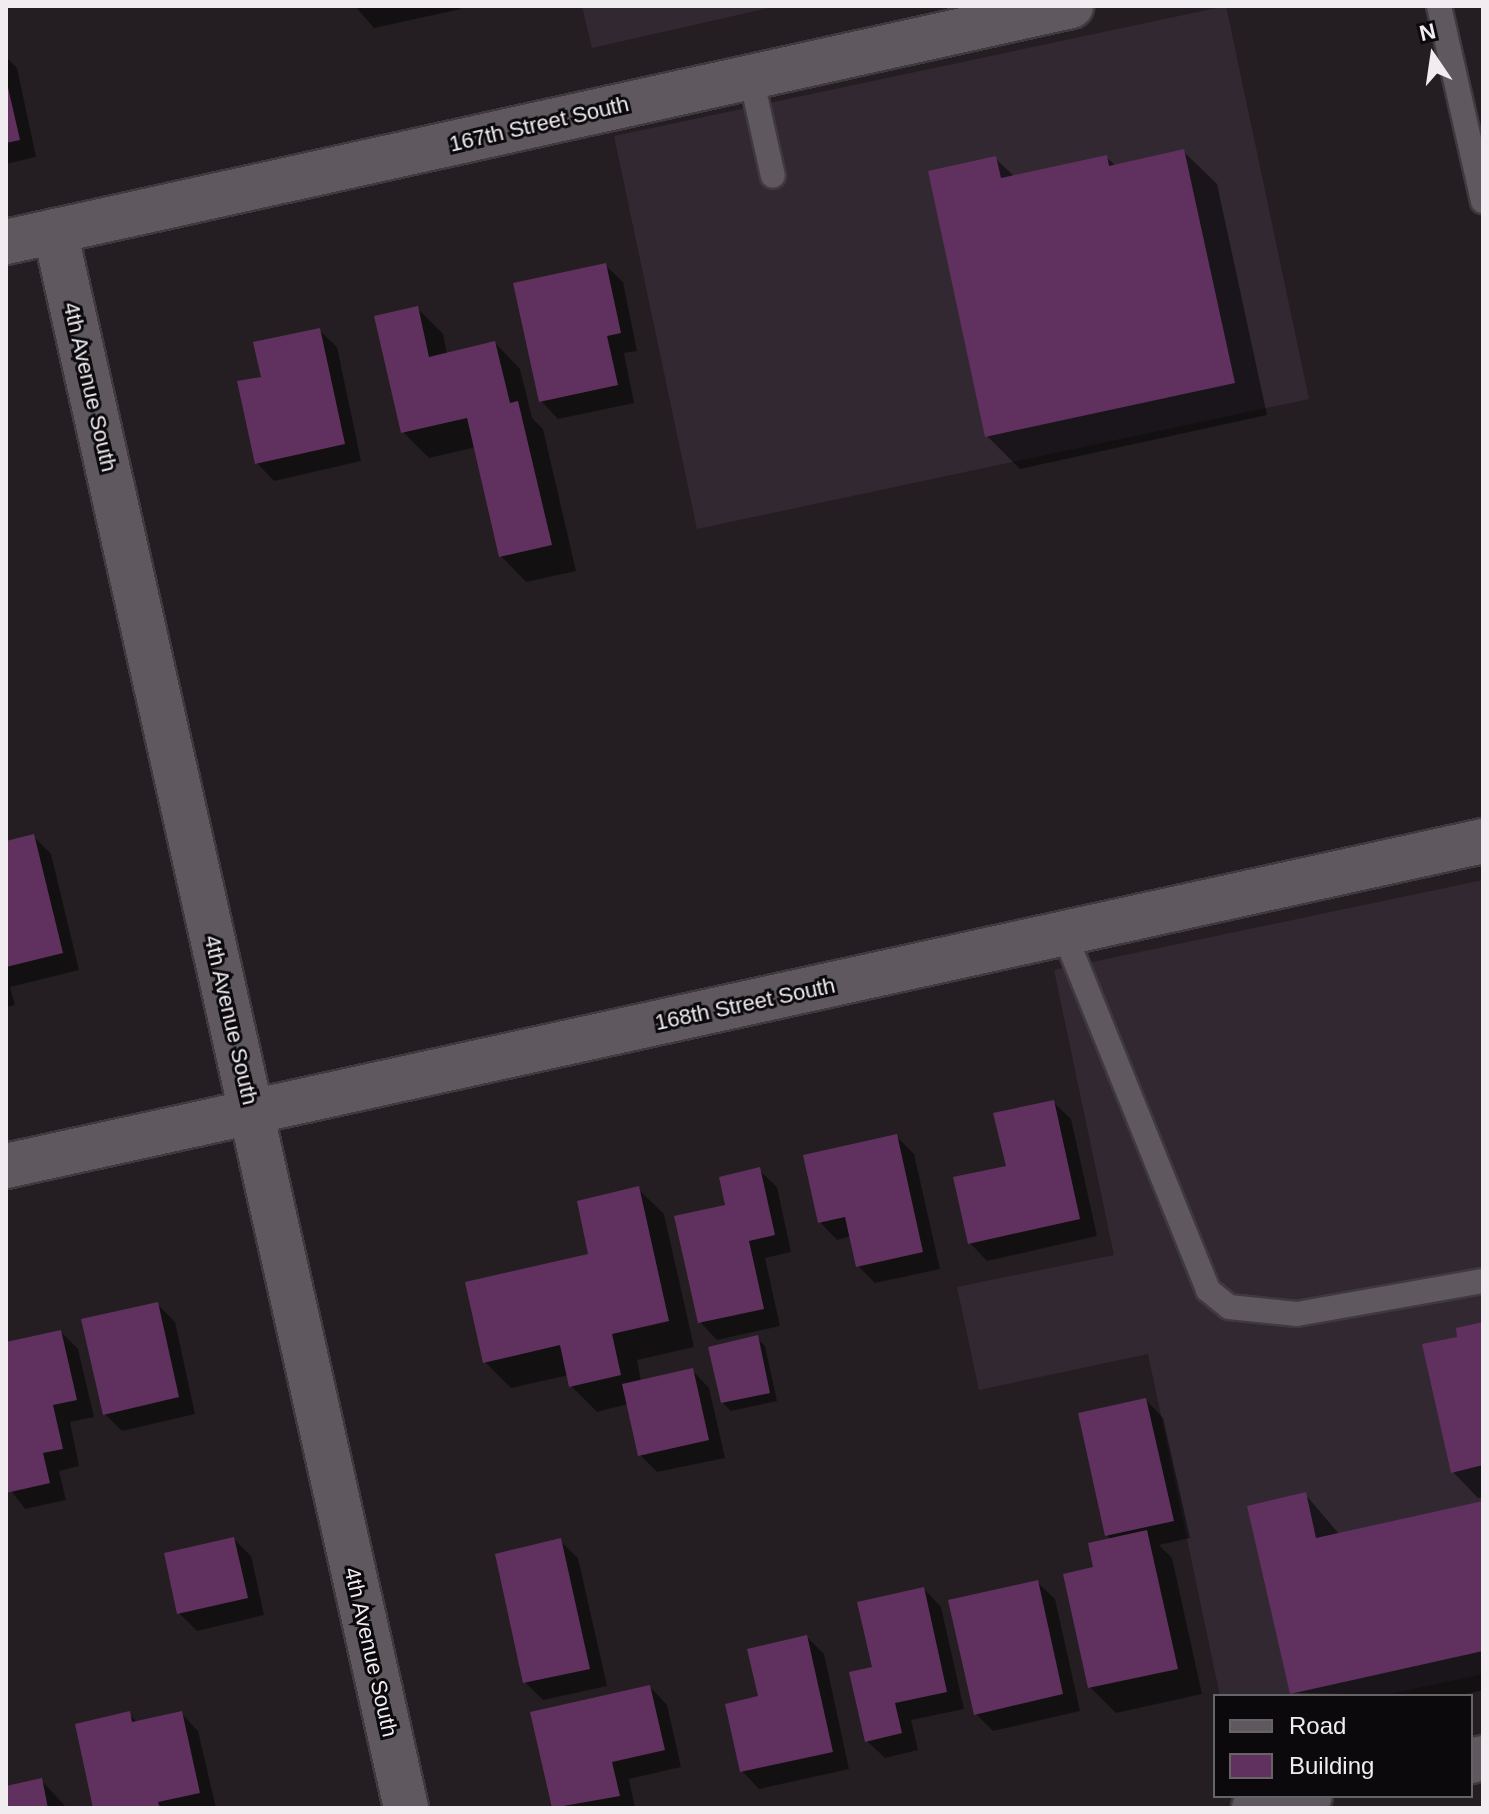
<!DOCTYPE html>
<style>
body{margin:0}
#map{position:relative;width:1489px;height:1814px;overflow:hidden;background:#241e23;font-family:Arial,sans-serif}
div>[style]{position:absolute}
.built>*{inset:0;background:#322831}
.shadow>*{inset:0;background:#0007}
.building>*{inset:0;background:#60315e}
.roads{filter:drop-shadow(2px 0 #3f3a3f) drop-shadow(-2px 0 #3f3a3f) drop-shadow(0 2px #3f3a3f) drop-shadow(0 -2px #3f3a3f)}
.lane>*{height:24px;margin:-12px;padding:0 12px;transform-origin:12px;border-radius:12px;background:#5f595f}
.street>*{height:44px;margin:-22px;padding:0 22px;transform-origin:22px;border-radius:22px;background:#5f595f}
span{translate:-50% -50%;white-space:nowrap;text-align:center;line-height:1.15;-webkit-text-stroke:6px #0b090b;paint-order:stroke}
.street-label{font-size:22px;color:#f0ecf0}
.frame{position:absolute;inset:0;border:8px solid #f0ecf0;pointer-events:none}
.legend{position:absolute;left:1213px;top:1694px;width:260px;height:104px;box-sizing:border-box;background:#0b090b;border:2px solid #676467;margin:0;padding:10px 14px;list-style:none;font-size:24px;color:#f0ecf0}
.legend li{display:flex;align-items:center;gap:16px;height:40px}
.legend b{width:40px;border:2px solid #676467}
.north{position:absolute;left:1393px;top:16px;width:80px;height:80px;-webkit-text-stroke:6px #0b090b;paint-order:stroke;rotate:347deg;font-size:22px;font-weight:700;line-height:32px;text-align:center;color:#f0ecf0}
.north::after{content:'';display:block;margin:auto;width:28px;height:36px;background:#f0ecf0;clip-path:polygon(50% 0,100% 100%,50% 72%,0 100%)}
</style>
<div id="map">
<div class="built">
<i style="clip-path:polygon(582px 6px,777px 6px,592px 48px)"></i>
<i style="clip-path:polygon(1226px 6px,1309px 399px,697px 529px,614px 136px)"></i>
<i style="clip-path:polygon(1483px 880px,1483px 1674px,1380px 1696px,1220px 1696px,1148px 1354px,979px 1390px,957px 1287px,1114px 1255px,1054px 970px)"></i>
</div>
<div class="shadow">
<i style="clip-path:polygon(355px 6px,460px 6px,461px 9px,374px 28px)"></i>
<i style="clip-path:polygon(6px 57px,17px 68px,36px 157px,6px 164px)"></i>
<i style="clip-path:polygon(1184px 152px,1217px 184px,1267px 415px,1020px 469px,987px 436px,995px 158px,1015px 177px,1106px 157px,1116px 166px)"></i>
<i style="clip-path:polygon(605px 265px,623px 282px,637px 351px,624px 353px,634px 403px,558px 419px,541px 401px)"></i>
<i style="clip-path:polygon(417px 308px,443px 334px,447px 354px,495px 343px,520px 369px,532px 418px,543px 429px,576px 571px,526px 582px,501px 556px,476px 447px,429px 458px,403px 432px)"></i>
<i style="clip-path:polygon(319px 330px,337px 347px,361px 461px,274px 481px,257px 463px)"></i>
<i style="clip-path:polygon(33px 836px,51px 854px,79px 970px,10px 987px,15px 1005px,6px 1007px,6px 843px)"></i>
<i style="clip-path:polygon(1053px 1102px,1071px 1119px,1097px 1236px,987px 1261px,970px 1243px,1008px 1167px)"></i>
<i style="clip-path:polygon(896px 1136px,914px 1154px,940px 1269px,875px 1283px,858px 1266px,851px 1236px,837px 1240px,820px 1222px)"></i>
<i style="clip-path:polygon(759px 1170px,777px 1187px,791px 1252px,765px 1258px,780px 1326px,717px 1340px,700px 1322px,727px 1206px)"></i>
<i style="clip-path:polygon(638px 1189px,664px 1214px,694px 1347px,637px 1360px,641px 1381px,692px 1370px,709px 1388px,725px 1458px,657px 1472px,640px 1455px,628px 1404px,597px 1412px,571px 1386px,569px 1375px,511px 1388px,485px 1362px,591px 1256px)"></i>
<i style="clip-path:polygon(157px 1304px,175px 1322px,195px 1414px,122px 1431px,105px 1414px)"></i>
<i style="clip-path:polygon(1483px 1324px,1483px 1497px,1478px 1498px,1453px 1472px,1460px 1338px)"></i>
<i style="clip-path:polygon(61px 1332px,78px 1349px,94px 1417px,70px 1422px,79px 1466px,59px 1471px,66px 1500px,25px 1509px,6px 1484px,6px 1344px)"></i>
<i style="clip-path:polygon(757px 1338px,765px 1346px,777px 1401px,731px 1411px,722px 1402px)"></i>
<i style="clip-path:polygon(1146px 1400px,1163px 1418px,1190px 1538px,1159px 1545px,1172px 1558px,1202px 1694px,1116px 1713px,1090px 1687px,1096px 1568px,1112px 1540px,1107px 1535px)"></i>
<i style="clip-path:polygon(1305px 1494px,1340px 1535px,1483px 1503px,1483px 1690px,1458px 1696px,1291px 1693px)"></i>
<i style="clip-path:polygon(234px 1539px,251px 1556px,264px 1615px,197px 1631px,179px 1613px)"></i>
<i style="clip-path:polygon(560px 1541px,578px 1558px,607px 1686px,543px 1700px,525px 1682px)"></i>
<i style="clip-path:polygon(1037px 1582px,1055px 1599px,1080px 1711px,993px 1731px,976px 1714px)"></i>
<i style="clip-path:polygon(924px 1589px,941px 1607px,964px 1709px,911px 1720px,918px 1750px,885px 1758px,867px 1741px,874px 1668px)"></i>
<i style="clip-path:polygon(807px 1637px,824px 1654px,849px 1769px,759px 1789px,742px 1771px,760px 1698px)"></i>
<i style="clip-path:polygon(650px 1687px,667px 1705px,681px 1767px,629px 1779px,635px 1808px,554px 1808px,532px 1713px)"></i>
<i style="clip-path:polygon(181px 1713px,198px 1731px,216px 1808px,96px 1808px,129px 1714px,138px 1723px)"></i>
<i style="clip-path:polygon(41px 1780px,67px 1808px,6px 1808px,6px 1788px)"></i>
</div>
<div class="building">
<i style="clip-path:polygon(7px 83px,20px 140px,6px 143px,6px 84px)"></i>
<i style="clip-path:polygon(1184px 149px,1235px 383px,985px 437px,928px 171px,996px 156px,1001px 178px,1107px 155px,1109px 166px)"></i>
<i style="clip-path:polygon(606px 263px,621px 333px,607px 336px,618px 385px,539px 402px,513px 283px)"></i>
<i style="clip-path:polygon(418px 306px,429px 357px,495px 341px,510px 403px,518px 401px,552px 545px,499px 557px,467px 418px,401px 433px,374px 316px)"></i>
<i style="clip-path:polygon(320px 328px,345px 444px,255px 464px,237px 381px,261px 377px,253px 342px)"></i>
<i style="clip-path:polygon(34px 834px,63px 953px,6px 967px,6px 841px)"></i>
<i style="clip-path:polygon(1054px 1100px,1080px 1219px,968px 1244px,953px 1177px,1006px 1166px,993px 1113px)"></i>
<i style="clip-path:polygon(897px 1134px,923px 1252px,856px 1267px,845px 1217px,818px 1223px,803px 1155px)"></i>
<i style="clip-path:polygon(760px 1167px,775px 1235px,749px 1241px,764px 1309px,698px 1323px,674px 1216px,725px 1205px,719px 1177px)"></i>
<i style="clip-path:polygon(639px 1186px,669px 1321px,612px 1334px,621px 1375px,569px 1387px,560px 1345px,483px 1363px,465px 1282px,588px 1254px,577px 1201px)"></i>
<i style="clip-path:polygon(158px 1302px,179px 1397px,103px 1415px,81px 1319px)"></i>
<i style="clip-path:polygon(1483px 1322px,1483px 1465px,1451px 1473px,1422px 1344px,1457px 1337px,1456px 1328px)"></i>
<i style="clip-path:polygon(61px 1330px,77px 1400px,53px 1405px,63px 1449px,43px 1453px,50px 1483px,6px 1493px,6px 1342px)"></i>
<i style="clip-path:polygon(758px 1335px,770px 1393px,721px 1403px,708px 1347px)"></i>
<i style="clip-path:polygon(693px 1368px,709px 1440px,638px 1456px,622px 1384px)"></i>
<i style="clip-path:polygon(1146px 1398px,1174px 1521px,1105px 1536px,1078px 1413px)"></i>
<i style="clip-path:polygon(1306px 1492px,1316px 1538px,1483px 1501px,1483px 1651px,1290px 1694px,1247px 1506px)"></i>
<i style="clip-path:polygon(1147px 1530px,1178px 1669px,1088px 1688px,1063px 1574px,1093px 1567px,1088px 1543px)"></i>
<i style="clip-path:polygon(234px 1537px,248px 1598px,177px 1614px,164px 1553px)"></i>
<i style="clip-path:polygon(561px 1538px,590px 1669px,523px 1683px,495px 1554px)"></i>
<i style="clip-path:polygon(1038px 1580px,1063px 1694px,974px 1715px,948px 1600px)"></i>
<i style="clip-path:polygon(924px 1587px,947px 1692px,895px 1703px,902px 1733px,865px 1742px,849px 1672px,872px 1667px,857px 1602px)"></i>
<i style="clip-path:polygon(807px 1635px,833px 1752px,740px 1772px,725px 1704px,758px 1696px,747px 1649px)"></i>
<i style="clip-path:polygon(650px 1685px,665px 1750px,612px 1762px,620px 1796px,552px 1808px,530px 1712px)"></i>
<i style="clip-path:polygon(130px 1711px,132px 1722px,182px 1711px,200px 1793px,158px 1802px,160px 1808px,93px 1808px,75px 1724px)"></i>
<i style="clip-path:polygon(42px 1778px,48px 1808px,6px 1808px,6px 1786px)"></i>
</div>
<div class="roads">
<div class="lane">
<i style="left:1439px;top:6px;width:200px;rotate:77.3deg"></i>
<i style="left:751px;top:77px;width:101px;rotate:77.5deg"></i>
<i style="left:1064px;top:933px;width:385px;rotate:68deg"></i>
<i style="left:1208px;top:1290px;width:27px;rotate:39deg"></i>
<i style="left:1229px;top:1307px;width:68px;rotate:5.9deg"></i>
<i style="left:1297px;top:1314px;width:189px;rotate:-10.1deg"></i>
</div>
<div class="street">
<i style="left:55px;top:231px;width:1616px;rotate:77.45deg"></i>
<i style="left:6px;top:242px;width:1091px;rotate:-12.49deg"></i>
<i style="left:6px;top:1166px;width:1512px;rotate:-12.41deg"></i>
<i style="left:1471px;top:1761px;width:12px;rotate:-14deg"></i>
<i style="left:1254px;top:1808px;width:57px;rotate:-12.1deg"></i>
</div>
</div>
<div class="street-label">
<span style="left:539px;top:124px;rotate:-13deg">167th Street South</span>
<span style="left:90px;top:387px;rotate:77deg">4th Avenue South</span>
<span style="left:745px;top:1004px;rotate:-12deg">168th Street South</span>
<span style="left:231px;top:1020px;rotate:77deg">4th Avenue South</span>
<span style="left:371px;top:1652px;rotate:77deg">4th Avenue South</span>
</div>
<div class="frame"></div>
<ul class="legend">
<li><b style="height:10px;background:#5f595f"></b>Road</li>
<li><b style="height:22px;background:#60315e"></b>Building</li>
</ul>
<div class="north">N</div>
</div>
